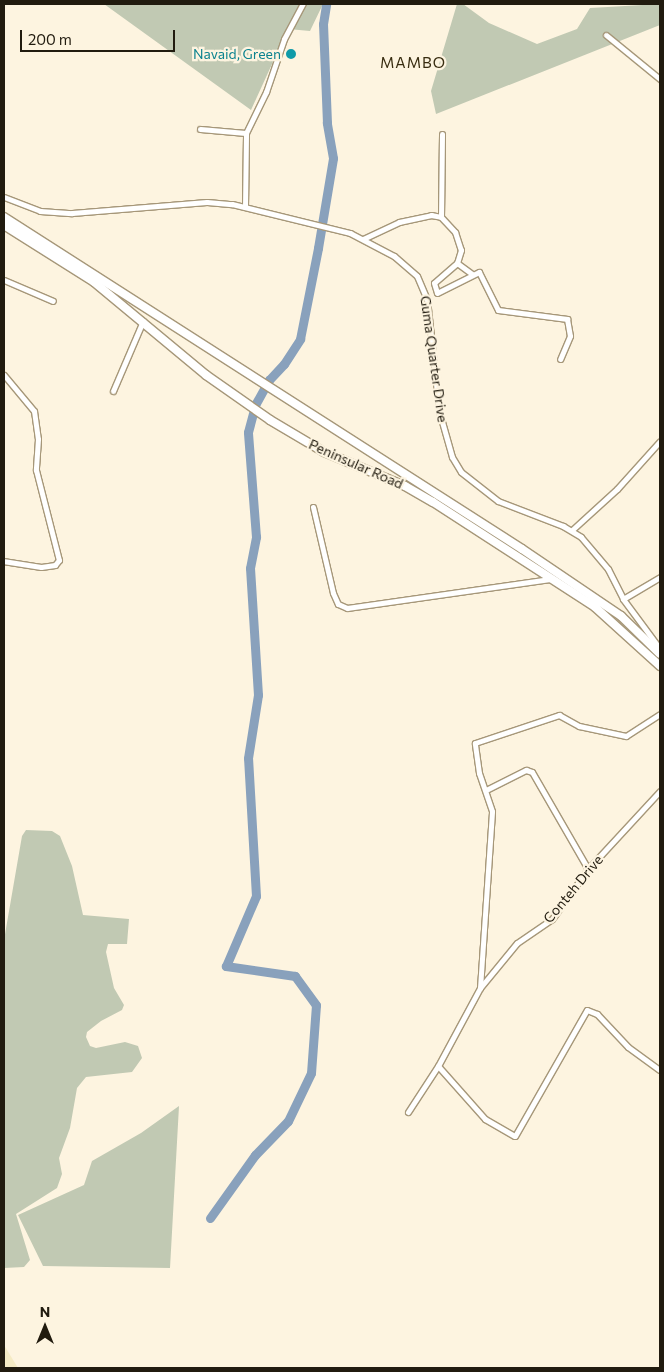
<!DOCTYPE html>
<style>
body{margin:0}
#map{position:relative;width:664px;height:1372px;overflow:hidden;background:#fdf4e0;font-family:Commissioner,sans-serif}
div>[style]{position:absolute}
.green>*{inset:0;background:#c1c9b3}
.sand>*{inset:0;background:#f5ebc5}
.river>*{height:9px;margin:-4.5px;padding:0 4.5px;transform-origin:4.5px;border-radius:4.5px;background:#89a1bc}
.roads{filter:drop-shadow(1px 0 #a69779) drop-shadow(-1px 0 #a69779) drop-shadow(0 1px #a69779) drop-shadow(0 -1px #a69779)}
.street>*{height:5px;margin:-2.5px;padding:0 2.5px;transform-origin:2.5px;border-radius:2.5px;background:#fff}
.primary>*{height:8px;margin:-4px;padding:0 4px;transform-origin:4px;border-radius:4px;background:#fff}
.dots>*{width:14px;height:14px;translate:-50% -50%;box-sizing:border-box;border:2px solid #fdf4e0;border-radius:50%}
span{translate:-50% -50%;white-space:nowrap;text-align:center;line-height:1.15;-webkit-text-stroke:4.5px #fdf4e0;paint-order:stroke}
.culture-label{font-size:14px;color:#0d838f}
.right{translate:-100% -50%;text-align:right}
.street-label{font-size:14px;color:#211b0f}
.neighbourhood-label{font-size:15px;color:#382c10;letter-spacing:1px}
.frame{position:absolute;inset:0;border:5px solid #211b0f;pointer-events:none}
.north{position:absolute;left:20px;top:1302px;width:50px;height:50px;-webkit-text-stroke:4px #fdf4e0;paint-order:stroke;rotate:0deg;font-size:14px;font-weight:700;line-height:20px;text-align:center;color:#211b0f}
.north::after{content:'';display:block;margin:auto;width:18px;height:22px;background:#211b0f;clip-path:polygon(50% 0,100% 100%,50% 72%,0 100%)}
.scale{position:absolute;left:20px;top:30px;width:155px;height:22px;box-sizing:border-box;border:2px solid #211b0f;border-top:0;padding-left:6px;font-size:15px;line-height:18px;white-space:nowrap;color:#211b0f;-webkit-text-stroke:4px #fdf4e0;paint-order:stroke}
</style>
<div id="map">
<div class="green">
<i style="clip-path:polygon(104px 4px,323px 4px,310px 31px,288px 29px,251px 110px)"></i>
<i style="clip-path:polygon(457px 4px,463px 4px,489px 23px,537px 44px,577px 29px,590px 8px,660px 4px,660px 25px,436px 114px,431px 91px)"></i>
<i style="clip-path:polygon(26px 830px,52px 831px,60px 836px,72px 866px,83px 915px,129px 919px,127px 944px,108px 944px,106px 952px,114px 988px,124px 1005px,122px 1010px,101px 1021px,87px 1032px,86px 1037px,90px 1046px,96px 1048px,125px 1042px,138px 1046px,142px 1058px,132px 1072px,86px 1077px,77px 1088px,70px 1128px,59px 1158px,62px 1174px,57px 1188px,16px 1214px,30px 1260px,24px 1267px,4px 1268px,4px 940px,22px 836px)"></i>
<i style="clip-path:polygon(179px 1106px,170px 1268px,43px 1266px,18px 1215px,84px 1185px,92px 1161px,141px 1133px)"></i>
</div>
<div class="sand">
<i style="clip-path:polygon(4px 1345px,18px 1368px,4px 1368px)"></i>
</div>
<div class="river">
<i style="left:210px;top:1218px;width:77px;rotate:-54.5deg"></i>
<i style="left:255px;top:1155px;width:47px;rotate:-45.9deg"></i>
<i style="left:288px;top:1121px;width:53px;rotate:-64.4deg"></i>
<i style="left:311px;top:1073px;width:68px;rotate:-85.8deg"></i>
<i style="left:316px;top:1005px;width:36px;rotate:-126deg"></i>
<i style="left:295px;top:976px;width:70px;rotate:-171.8deg"></i>
<i style="left:226px;top:966px;width:76px;rotate:-66.8deg"></i>
<i style="left:256px;top:896px;width:138px;rotate:-93.3deg"></i>
<i style="left:248px;top:758px;width:64px;rotate:-81deg"></i>
<i style="left:258px;top:695px;width:127px;rotate:-93.6deg"></i>
<i style="left:250px;top:568px;width:32px;rotate:-79deg"></i>
<i style="left:256px;top:537px;width:105px;rotate:-94.4deg"></i>
<i style="left:248px;top:432px;width:28px;rotate:-75deg"></i>
<i style="left:255px;top:405px;width:29px;rotate:-61deg"></i>
<i style="left:269px;top:380px;width:22px;rotate:-47deg"></i>
<i style="left:284px;top:364px;width:30px;rotate:-57deg"></i>
<i style="left:300px;top:339px;width:93px;rotate:-78.8deg"></i>
<i style="left:318px;top:248px;width:91px;rotate:-80.5deg"></i>
<i style="left:333px;top:158px;width:36px;rotate:-100deg"></i>
<i style="left:327px;top:123px;width:99px;rotate:-92.3deg"></i>
<i style="left:323px;top:24px;width:20px;rotate:-81deg"></i>
</div>
<div class="roads">
<div class="street">
<i style="left:606px;top:35px;width:70px;rotate:39.2deg"></i>
<i style="left:200px;top:129px;width:46px;rotate:5deg"></i>
<i style="left:4px;top:197px;width:39px;rotate:21deg"></i>
<i style="left:40px;top:211px;width:32px;rotate:4deg"></i>
<i style="left:72px;top:213px;width:135px;rotate:-4.7deg"></i>
<i style="left:207px;top:202px;width:25px;rotate:5deg"></i>
<i style="left:232px;top:204px;width:122px;rotate:13.8deg"></i>
<i style="left:350px;top:233px;width:50px;rotate:27.6deg"></i>
<i style="left:394px;top:256px;width:30px;rotate:41deg"></i>
<i style="left:417px;top:276px;width:25px;rotate:67deg"></i>
<i style="left:427px;top:299px;width:113px;rotate:83.9deg"></i>
<i style="left:439px;top:411px;width:48px;rotate:74.2deg"></i>
<i style="left:452px;top:457px;width:17px;rotate:59deg"></i>
<i style="left:461px;top:472px;width:47px;rotate:38.1deg"></i>
<i style="left:498px;top:501px;width:70px;rotate:21deg"></i>
<i style="left:563px;top:526px;width:21px;rotate:31deg"></i>
<i style="left:581px;top:537px;width:42px;rotate:49.8deg"></i>
<i style="left:608px;top:569px;width:34px;rotate:63deg"></i>
<i style="left:623px;top:599px;width:62px;rotate:53.5deg"></i>
<i style="left:245px;top:207px;width:74px;rotate:-89.2deg"></i>
<i style="left:246px;top:133px;width:46px;rotate:-64deg"></i>
<i style="left:266px;top:92px;width:56px;rotate:-71.2deg"></i>
<i style="left:284px;top:39px;width:40px;rotate:-62deg"></i>
<i style="left:441px;top:217px;width:83px;rotate:-89.3deg"></i>
<i style="left:363px;top:239px;width:40px;rotate:-25deg"></i>
<i style="left:399px;top:222px;width:33px;rotate:-12deg"></i>
<i style="left:431px;top:215px;width:10px;rotate:11deg"></i>
<i style="left:441px;top:217px;width:21px;rotate:47deg"></i>
<i style="left:455px;top:232px;width:19px;rotate:72deg"></i>
<i style="left:461px;top:250px;width:14px;rotate:107deg"></i>
<i style="left:457px;top:263px;width:30px;rotate:139deg"></i>
<i style="left:434px;top:283px;width:10px;rotate:73deg"></i>
<i style="left:437px;top:293px;width:47px;rotate:-26.6deg"></i>
<i style="left:479px;top:272px;width:42px;rotate:63.4deg"></i>
<i style="left:498px;top:310px;width:70px;rotate:7.4deg"></i>
<i style="left:567px;top:319px;width:17px;rotate:80deg"></i>
<i style="left:570px;top:336px;width:25px;rotate:113deg"></i>
<i style="left:457px;top:263px;width:19px;rotate:36deg"></i>
<i style="left:4px;top:280px;width:53px;rotate:23.2deg"></i>
<i style="left:4px;top:375px;width:47px;rotate:50.2deg"></i>
<i style="left:34px;top:411px;width:28px;rotate:82deg"></i>
<i style="left:38px;top:439px;width:31px;rotate:94deg"></i>
<i style="left:36px;top:470px;width:93px;rotate:75.7deg"></i>
<i style="left:59px;top:560px;width:6px;rotate:129deg"></i>
<i style="left:55px;top:565px;width:14px;rotate:172deg"></i>
<i style="left:41px;top:567px;width:37px;rotate:-171deg"></i>
<i style="left:113px;top:391px;width:76px;rotate:-66.8deg"></i>
<i style="left:313px;top:507px;width:88px;rotate:76.9deg"></i>
<i style="left:333px;top:593px;width:12px;rotate:66deg"></i>
<i style="left:338px;top:604px;width:10px;rotate:24deg"></i>
<i style="left:347px;top:608px;width:207px;rotate:-8.1deg"></i>
<i style="left:572px;top:530px;width:61px;rotate:-42.3deg"></i>
<i style="left:617px;top:489px;width:64px;rotate:-48.1deg"></i>
<i style="left:623px;top:599px;width:43px;rotate:-30.7deg"></i>
<i style="left:486px;top:790px;width:45px;rotate:-26.6deg"></i>
<i style="left:526px;top:770px;width:6px;rotate:18deg"></i>
<i style="left:532px;top:772px;width:112px;rotate:60deg"></i>
<i style="left:480px;top:988px;width:177px;rotate:-86.1deg"></i>
<i style="left:492px;top:811px;width:40px;rotate:-108.9deg"></i>
<i style="left:479px;top:773px;width:30px;rotate:-98deg"></i>
<i style="left:475px;top:743px;width:89px;rotate:-18.4deg"></i>
<i style="left:559px;top:715px;width:23px;rotate:29deg"></i>
<i style="left:579px;top:726px;width:48px;rotate:12deg"></i>
<i style="left:626px;top:736px;width:40px;rotate:-32.9deg"></i>
<i style="left:438px;top:1066px;width:71px;rotate:48.4deg"></i>
<i style="left:485px;top:1119px;width:34px;rotate:30deg"></i>
<i style="left:515px;top:1136px;width:145px;rotate:-60.3deg"></i>
<i style="left:587px;top:1010px;width:11px;rotate:22deg"></i>
<i style="left:597px;top:1014px;width:45px;rotate:46.8deg"></i>
<i style="left:628px;top:1047px;width:39px;rotate:36deg"></i>
<i style="left:408px;top:1112px;width:55px;rotate:-56.9deg"></i>
<i style="left:438px;top:1066px;width:89px;rotate:-61.7deg"></i>
<i style="left:480px;top:988px;width:58px;rotate:-50.6deg"></i>
<i style="left:517px;top:943px;width:42px;rotate:-34.4deg"></i>
<i style="left:552px;top:919px;width:62px;rotate:-54.2deg"></i>
<i style="left:588px;top:869px;width:106px;rotate:-47.3deg"></i>
</div>
<div class="primary">
<i style="left:4px;top:217px;width:615px;rotate:32.66deg"></i>
<i style="left:522px;top:549px;width:120px;rotate:34.1deg"></i>
<i style="left:621px;top:616px;width:54px;rotate:44.3deg"></i>
<i style="left:4px;top:225px;width:107px;rotate:32.3deg"></i>
<i style="left:94px;top:282px;width:146px;rotate:39.7deg"></i>
<i style="left:206px;top:375px;width:78px;rotate:35.1deg"></i>
<i style="left:270px;top:420px;width:63px;rotate:30.7deg"></i>
<i style="left:324px;top:452px;width:88px;rotate:22.8deg"></i>
<i style="left:405px;top:486px;width:32px;rotate:30deg"></i>
<i style="left:433px;top:502px;width:193px;rotate:32.9deg"></i>
<i style="left:595px;top:607px;width:88px;rotate:42.2deg"></i>
</div>
</div>
<div class="dots">
<i style="left:291px;top:54px;background:#0f9aa8"></i>
</div>
<div class="culture-label">
<span class="right" style="left:281px;top:54px">Navaid, Green</span>
</div>
<div class="street-label">
<span style="left:434px;top:359px;rotate:82deg">Guma Quarter Drive</span>
<span style="left:356px;top:464px;rotate:24deg">Peninsular Road</span>
<span style="left:573px;top:889px;rotate:-50deg">Conteh Drive</span>
</div>
<div class="neighbourhood-label">
<span style="left:413px;top:63px">MAMBO</span>
</div>
<div class="frame"></div>
<div class="north">N</div>
<div class="scale">200 m</div>
</div>
